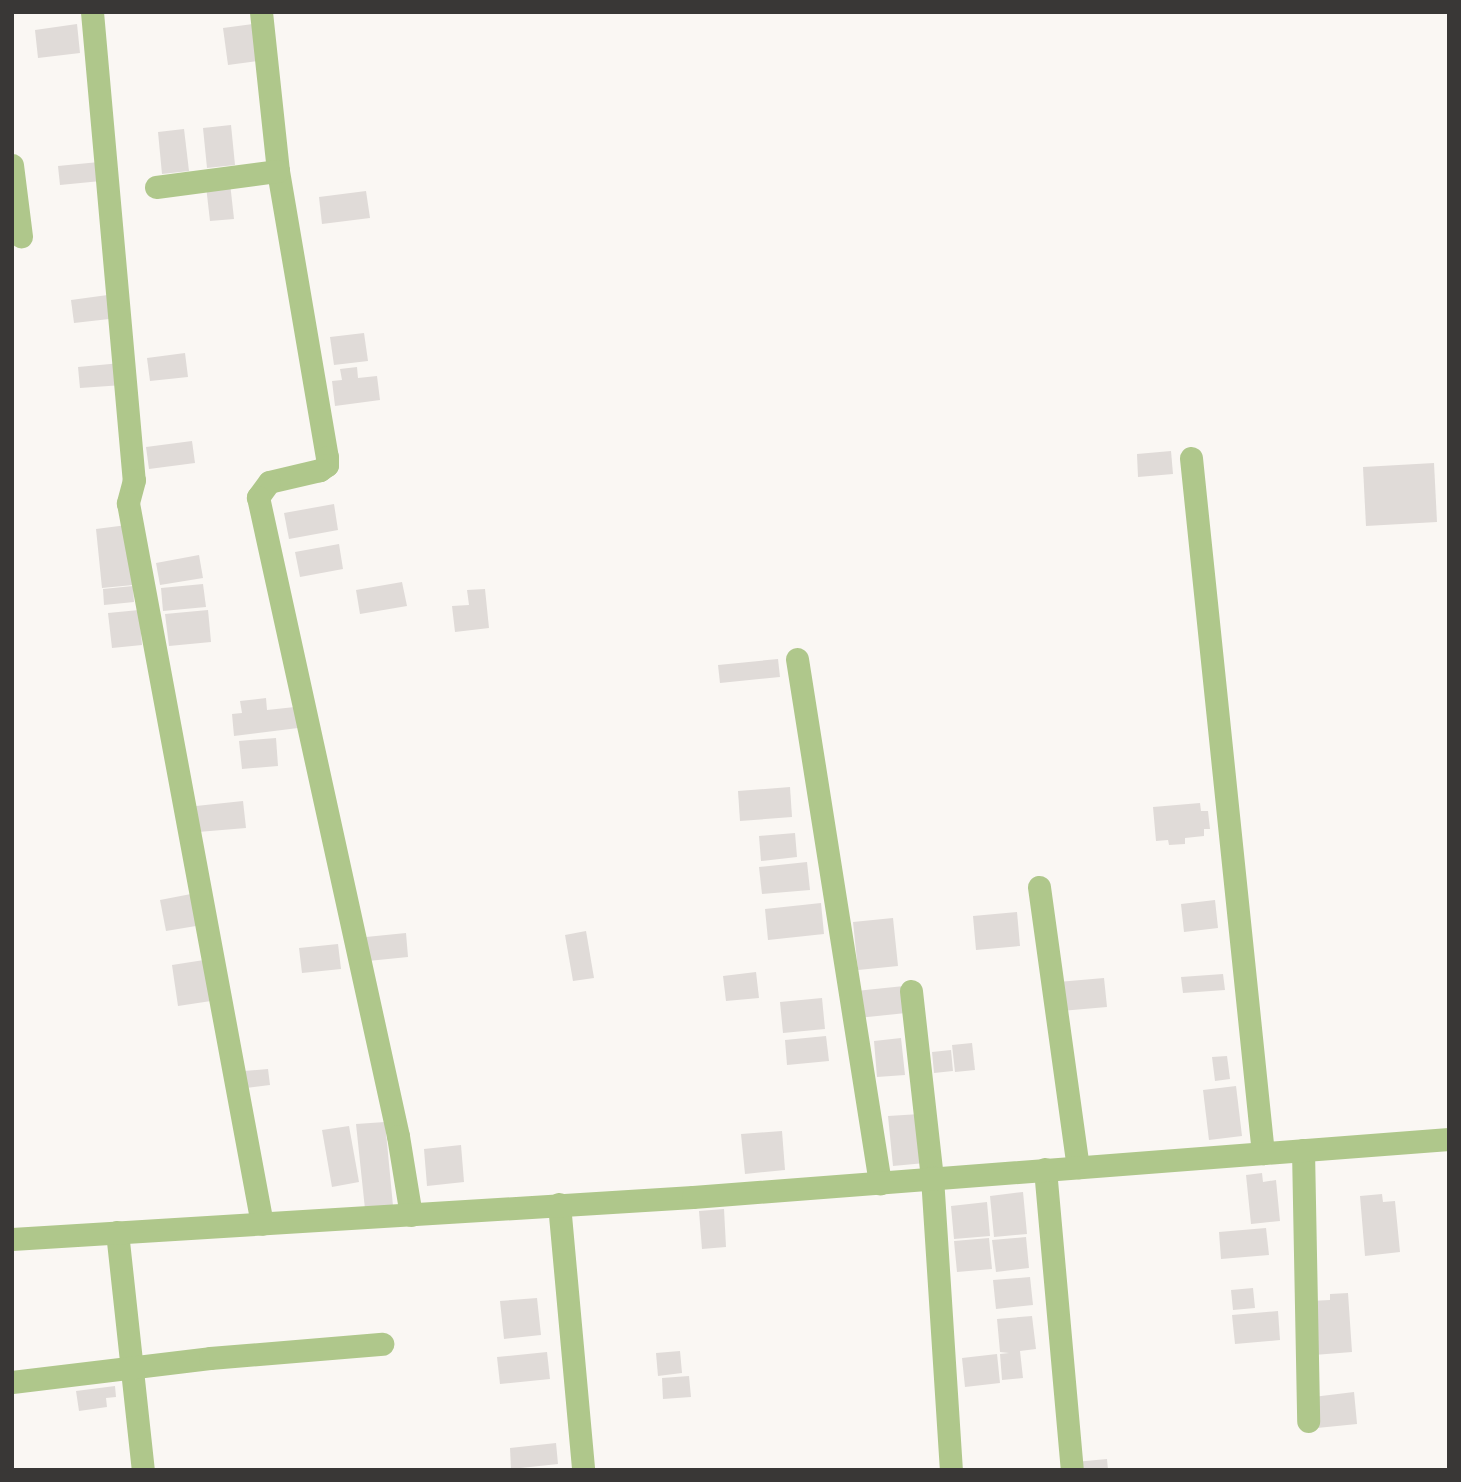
<!DOCTYPE html>
<style>
body{margin:0}
#map{position:relative;width:1461px;height:1482px;overflow:hidden;background:#faf7f3;font-family:"Varela Round",sans-serif}
div>[style]{position:absolute}
.building>*{inset:0;background:#e0dbd8}
.minor>*{height:23px;margin:-11.5px;padding:0 11.5px;transform-origin:11.5px;border-radius:11.5px;background:#afc78b}
span{translate:-50% -50%;white-space:nowrap;text-align:center;line-height:1.15;-webkit-text-stroke:6px #fff;paint-order:stroke}
.frame{position:absolute;inset:0;border:14px solid #393736;pointer-events:none}
</style>
<div id="map">
<div class="building">
<i style="clip-path:polygon(77px 24px,80px 53px,38px 58px,35px 30px)"></i>
<i style="clip-path:polygon(253px 24px,257px 61px,228px 65px,223px 28px)"></i>
<i style="clip-path:polygon(231px 125px,235px 165px,207px 168px,203px 128px)"></i>
<i style="clip-path:polygon(184px 129px,189px 171px,162px 174px,158px 132px)"></i>
<i style="clip-path:polygon(99px 162px,101px 181px,60px 185px,58px 166px)"></i>
<i style="clip-path:polygon(230px 183px,234px 219px,210px 221px,206px 186px)"></i>
<i style="clip-path:polygon(366px 191px,370px 218px,322px 224px,319px 197px)"></i>
<i style="clip-path:polygon(115px 294px,118px 318px,74px 323px,71px 300px)"></i>
<i style="clip-path:polygon(364px 333px,368px 361px,334px 365px,330px 337px)"></i>
<i style="clip-path:polygon(185px 353px,188px 377px,150px 381px,147px 358px)"></i>
<i style="clip-path:polygon(121px 363px,123px 385px,80px 388px,78px 367px)"></i>
<i style="clip-path:polygon(357px 367px,358px 378px,377px 376px,380px 400px,335px 406px,332px 381px,342px 380px,340px 369px)"></i>
<i style="clip-path:polygon(192px 441px,195px 463px,149px 469px,146px 447px)"></i>
<i style="clip-path:polygon(1171px 451px,1173px 474px,1138px 477px,1137px 454px)"></i>
<i style="clip-path:polygon(1434px 463px,1437px 522px,1366px 526px,1363px 467px)"></i>
<i style="clip-path:polygon(334px 504px,338px 530px,289px 539px,284px 513px)"></i>
<i style="clip-path:polygon(127px 525px,133px 585px,102px 588px,96px 529px)"></i>
<i style="clip-path:polygon(339px 544px,343px 569px,300px 577px,295px 552px)"></i>
<i style="clip-path:polygon(199px 555px,203px 578px,160px 585px,156px 563px)"></i>
<i style="clip-path:polygon(402px 582px,407px 606px,360px 614px,356px 590px)"></i>
<i style="clip-path:polygon(203px 584px,206px 607px,163px 611px,161px 588px)"></i>
<i style="clip-path:polygon(133px 586px,134px 602px,104px 605px,103px 589px)"></i>
<i style="clip-path:polygon(485px 589px,489px 628px,455px 632px,452px 606px,469px 605px,467px 590px)"></i>
<i style="clip-path:polygon(139px 610px,142px 645px,112px 648px,108px 613px)"></i>
<i style="clip-path:polygon(208px 610px,211px 642px,169px 646px,165px 614px)"></i>
<i style="clip-path:polygon(778px 659px,780px 677px,720px 683px,718px 665px)"></i>
<i style="clip-path:polygon(266px 698px,267px 710px,295px 707px,298px 728px,234px 736px,232px 714px,242px 713px,240px 701px)"></i>
<i style="clip-path:polygon(276px 738px,278px 766px,242px 769px,239px 741px)"></i>
<i style="clip-path:polygon(790px 787px,792px 817px,740px 821px,738px 791px)"></i>
<i style="clip-path:polygon(243px 801px,246px 828px,198px 832px,196px 806px)"></i>
<i style="clip-path:polygon(1200px 803px,1201px 811px,1208px 811px,1210px 829px,1204px 829px,1204px 836px,1185px 838px,1185px 844px,1169px 845px,1168px 840px,1156px 841px,1153px 807px)"></i>
<i style="clip-path:polygon(795px 833px,797px 857px,761px 861px,759px 836px)"></i>
<i style="clip-path:polygon(807px 862px,810px 890px,762px 894px,759px 867px)"></i>
<i style="clip-path:polygon(191px 894px,196px 926px,166px 931px,160px 900px)"></i>
<i style="clip-path:polygon(1215px 900px,1218px 928px,1184px 932px,1181px 904px)"></i>
<i style="clip-path:polygon(821px 903px,824px 934px,768px 940px,765px 909px)"></i>
<i style="clip-path:polygon(1017px 912px,1020px 946px,976px 950px,973px 916px)"></i>
<i style="clip-path:polygon(893px 918px,898px 966px,858px 970px,853px 922px)"></i>
<i style="clip-path:polygon(586px 931px,594px 978px,573px 981px,565px 935px)"></i>
<i style="clip-path:polygon(406px 933px,408px 957px,368px 961px,366px 937px)"></i>
<i style="clip-path:polygon(338px 944px,341px 969px,302px 973px,299px 948px)"></i>
<i style="clip-path:polygon(204px 960px,211px 1001px,178px 1006px,172px 965px)"></i>
<i style="clip-path:polygon(756px 972px,759px 998px,726px 1001px,723px 976px)"></i>
<i style="clip-path:polygon(1223px 974px,1225px 990px,1183px 993px,1181px 977px)"></i>
<i style="clip-path:polygon(1104px 978px,1107px 1007px,1061px 1011px,1058px 982px)"></i>
<i style="clip-path:polygon(904px 986px,906px 1013px,858px 1018px,856px 991px)"></i>
<i style="clip-path:polygon(822px 998px,825px 1029px,783px 1033px,780px 1002px)"></i>
<i style="clip-path:polygon(826px 1036px,829px 1061px,787px 1065px,785px 1040px)"></i>
<i style="clip-path:polygon(901px 1038px,905px 1075px,877px 1077px,874px 1041px)"></i>
<i style="clip-path:polygon(972px 1043px,975px 1070px,955px 1072px,952px 1045px)"></i>
<i style="clip-path:polygon(951px 1050px,953px 1071px,934px 1073px,932px 1052px)"></i>
<i style="clip-path:polygon(1227px 1056px,1230px 1079px,1215px 1081px,1212px 1057px)"></i>
<i style="clip-path:polygon(268px 1069px,270px 1085px,246px 1088px,244px 1071px)"></i>
<i style="clip-path:polygon(1236px 1086px,1242px 1136px,1209px 1140px,1203px 1090px)"></i>
<i style="clip-path:polygon(920px 1114px,925px 1163px,893px 1166px,888px 1116px)"></i>
<i style="clip-path:polygon(385px 1122px,393px 1206px,365px 1209px,356px 1124px)"></i>
<i style="clip-path:polygon(349px 1126px,359px 1182px,332px 1187px,322px 1130px)"></i>
<i style="clip-path:polygon(782px 1131px,785px 1170px,745px 1174px,741px 1134px)"></i>
<i style="clip-path:polygon(461px 1145px,464px 1182px,427px 1186px,424px 1149px)"></i>
<i style="clip-path:polygon(1262px 1173px,1263px 1182px,1276px 1180px,1280px 1221px,1251px 1224px,1246px 1175px)"></i>
<i style="clip-path:polygon(1023px 1192px,1027px 1234px,994px 1237px,990px 1196px)"></i>
<i style="clip-path:polygon(1382px 1194px,1383px 1202px,1395px 1201px,1400px 1252px,1365px 1256px,1360px 1196px)"></i>
<i style="clip-path:polygon(987px 1202px,990px 1236px,954px 1239px,951px 1206px)"></i>
<i style="clip-path:polygon(724px 1209px,726px 1247px,702px 1249px,699px 1211px)"></i>
<i style="clip-path:polygon(1266px 1228px,1269px 1255px,1221px 1259px,1219px 1232px)"></i>
<i style="clip-path:polygon(1026px 1237px,1029px 1268px,996px 1272px,992px 1240px)"></i>
<i style="clip-path:polygon(989px 1238px,992px 1269px,957px 1272px,954px 1241px)"></i>
<i style="clip-path:polygon(1030px 1277px,1033px 1305px,996px 1309px,993px 1280px)"></i>
<i style="clip-path:polygon(1253px 1288px,1255px 1308px,1233px 1310px,1231px 1290px)"></i>
<i style="clip-path:polygon(1348px 1293px,1352px 1352px,1314px 1355px,1310px 1301px,1330px 1300px,1330px 1294px)"></i>
<i style="clip-path:polygon(537px 1298px,541px 1335px,504px 1339px,500px 1301px)"></i>
<i style="clip-path:polygon(1278px 1311px,1280px 1340px,1235px 1344px,1232px 1315px)"></i>
<i style="clip-path:polygon(1032px 1316px,1036px 1349px,1020px 1351px,1023px 1378px,1002px 1380px,1000px 1354px,1009px 1353px,1000px 1352px,997px 1319px)"></i>
<i style="clip-path:polygon(680px 1351px,682px 1373px,658px 1376px,656px 1353px)"></i>
<i style="clip-path:polygon(547px 1352px,550px 1379px,500px 1384px,497px 1357px)"></i>
<i style="clip-path:polygon(997px 1354px,1000px 1383px,965px 1387px,962px 1358px)"></i>
<i style="clip-path:polygon(689px 1376px,691px 1397px,663px 1399px,662px 1378px)"></i>
<i style="clip-path:polygon(115px 1386px,116px 1397px,106px 1398px,107px 1407px,79px 1411px,76px 1391px)"></i>
<i style="clip-path:polygon(1354px 1392px,1357px 1424px,1317px 1428px,1313px 1397px)"></i>
<i style="clip-path:polygon(556px 1443px,558px 1464px,511px 1469px,510px 1448px)"></i>
<i style="clip-path:polygon(1107px 1459px,1108px 1470px,1076px 1470px,1075px 1462px)"></i>
</div>
<div class="minor">
<i style="left:92px;top:12px;width:470px;rotate:84.9deg"></i>
<i style="left:134px;top:480px;width:24px;rotate:105deg"></i>
<i style="left:128px;top:503px;width:733px;rotate:79.47deg"></i>
<i style="left:261px;top:12px;width:160px;rotate:83.9deg"></i>
<i style="left:278px;top:171px;width:290px;rotate:80.3deg"></i>
<i style="left:327px;top:457px;width:8px;rotate:90deg"></i>
<i style="left:327px;top:465px;width:9px;rotate:144deg"></i>
<i style="left:320px;top:470px;width:52px;rotate:166.8deg"></i>
<i style="left:269px;top:482px;width:19px;rotate:126deg"></i>
<i style="left:258px;top:497px;width:654px;rotate:77.64deg"></i>
<i style="left:398px;top:1136px;width:80px;rotate:80.7deg"></i>
<i style="left:12px;top:165px;width:72px;rotate:82.8deg"></i>
<i style="left:156px;top:187px;width:123px;rotate:-7.5deg"></i>
<i style="left:1191px;top:458px;width:699px;rotate:84.09deg"></i>
<i style="left:797px;top:659px;width:531px;rotate:81deg"></i>
<i style="left:1039px;top:887px;width:283px;rotate:82.1deg"></i>
<i style="left:911px;top:991px;width:187px;rotate:83.6deg"></i>
<i style="left:932px;top:1177px;width:294px;rotate:86.3deg"></i>
<i style="left:1303px;top:1150px;width:271px;rotate:88.9deg"></i>
<i style="left:1045px;top:1169px;width:302px;rotate:84.9deg"></i>
<i style="left:559px;top:1204px;width:267px;rotate:84.8deg"></i>
<i style="left:117px;top:1232px;width:239px;rotate:83.8deg"></i>
<i style="left:12px;top:1239px;width:682px;rotate:-3.53deg"></i>
<i style="left:693px;top:1197px;width:758px;rotate:-4.39deg"></i>
<i style="left:12px;top:1382px;width:199px;rotate:-6.9deg"></i>
<i style="left:210px;top:1358px;width:173px;rotate:-4.7deg"></i>
</div>
<div class="frame"></div>
</div>
